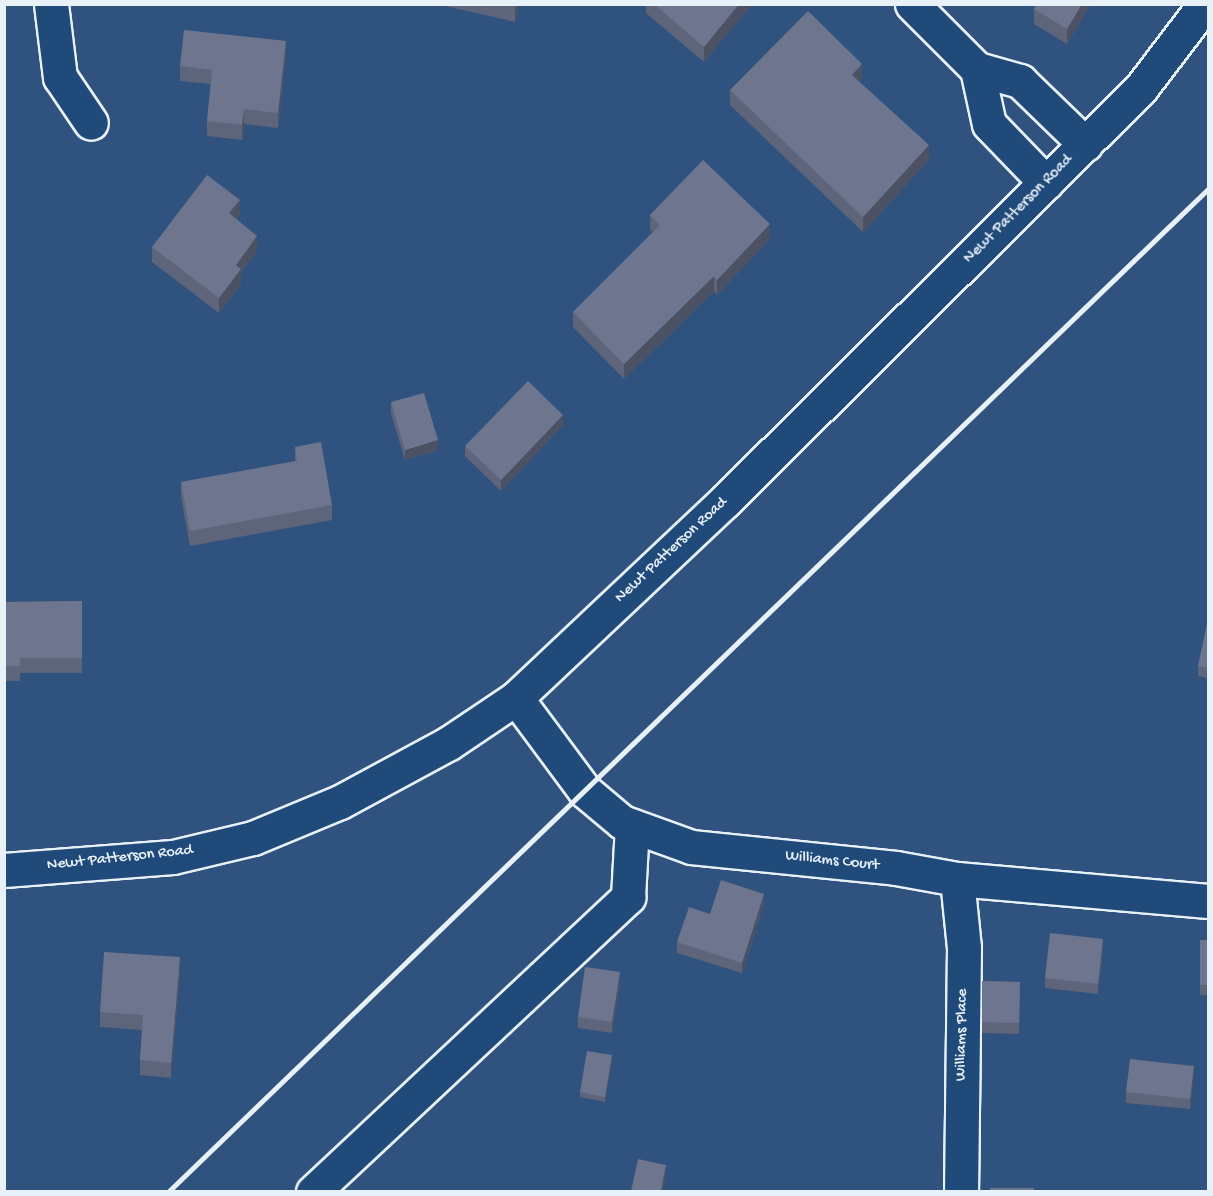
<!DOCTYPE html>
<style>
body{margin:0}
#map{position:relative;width:1213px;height:1196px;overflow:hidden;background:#2f537e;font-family:"Gochi Hand",sans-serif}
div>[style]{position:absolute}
.roads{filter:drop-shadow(2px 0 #e8f1f8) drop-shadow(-2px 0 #e8f1f8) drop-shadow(0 2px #e8f1f8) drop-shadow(0 -2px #e8f1f8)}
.minor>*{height:33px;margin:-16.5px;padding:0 16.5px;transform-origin:16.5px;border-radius:16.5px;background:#1f4a7a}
.rail>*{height:4.5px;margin:-2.25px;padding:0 2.25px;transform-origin:2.25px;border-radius:2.25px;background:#e8f1f8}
.wall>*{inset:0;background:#5e657b}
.shaded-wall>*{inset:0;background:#4c5264}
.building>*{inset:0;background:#6d758f}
span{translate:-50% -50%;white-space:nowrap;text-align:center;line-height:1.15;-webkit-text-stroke:6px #1f4a7a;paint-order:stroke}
.street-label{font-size:16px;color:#e8f1f8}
.frame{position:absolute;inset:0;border:6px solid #e8f1f8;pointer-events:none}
</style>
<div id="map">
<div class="roads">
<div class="minor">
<i style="left:51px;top:4px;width:74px;rotate:83deg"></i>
<i style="left:60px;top:77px;width:55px;rotate:56deg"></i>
<i style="left:912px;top:4px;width:92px;rotate:45deg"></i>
<i style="left:977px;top:69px;width:45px;rotate:15.6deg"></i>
<i style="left:1020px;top:81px;width:91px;rotate:44.1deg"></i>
<i style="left:977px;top:69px;width:56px;rotate:77.7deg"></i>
<i style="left:989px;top:124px;width:82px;rotate:46deg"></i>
<i style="left:516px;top:698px;width:116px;rotate:53.4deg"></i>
<i style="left:585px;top:791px;width:48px;rotate:40deg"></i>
<i style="left:622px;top:822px;width:73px;rotate:19.9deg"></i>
<i style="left:691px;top:847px;width:206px;rotate:5.8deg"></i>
<i style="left:896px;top:868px;width:62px;rotate:10.2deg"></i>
<i style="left:957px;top:879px;width:252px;rotate:5deg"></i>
<i style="left:4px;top:870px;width:169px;rotate:-4.4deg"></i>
<i style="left:173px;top:857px;width:82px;rotate:-13.4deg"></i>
<i style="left:253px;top:838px;width:94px;rotate:-22.5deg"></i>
<i style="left:340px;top:802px;width:124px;rotate:-28.4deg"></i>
<i style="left:449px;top:743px;width:81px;rotate:-33.9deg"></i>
<i style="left:516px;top:698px;width:287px;rotate:-43.3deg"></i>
<i style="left:725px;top:501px;width:586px;rotate:-44.79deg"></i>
<i style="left:1141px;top:88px;width:106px;rotate:-52.7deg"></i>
<i style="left:957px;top:879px;width:69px;rotate:84.2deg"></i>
<i style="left:964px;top:948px;width:244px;rotate:90.7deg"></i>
<i style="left:313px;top:1192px;width:432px;rotate:-43.1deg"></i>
<i style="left:628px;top:897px;width:71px;rotate:-86.8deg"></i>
</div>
</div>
<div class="rail">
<i style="left:168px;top:1192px;width:1445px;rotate:-43.96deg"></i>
</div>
<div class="wall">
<i style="clip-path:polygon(437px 4px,519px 4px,515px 22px)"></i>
<i style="clip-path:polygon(646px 4px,752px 4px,704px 62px,646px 13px)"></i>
<i style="clip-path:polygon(1037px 4px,1091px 4px,1067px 44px,1034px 24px,1034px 9px)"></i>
<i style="clip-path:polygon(286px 56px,278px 128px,244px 124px,242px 140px,207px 136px,207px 121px,211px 84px,180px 81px,180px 66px)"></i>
<i style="clip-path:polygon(862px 79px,859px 82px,929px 160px,863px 232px,730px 105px,730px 90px)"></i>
<i style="clip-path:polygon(240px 215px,236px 219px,257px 251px,241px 272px,241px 284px,219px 313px,152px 262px,152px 247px)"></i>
<i style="clip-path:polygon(650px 215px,770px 239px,717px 295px,714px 291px,624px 379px,573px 327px,573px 312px,653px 232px,650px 230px)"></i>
<i style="clip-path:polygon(391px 402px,438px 450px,405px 460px,391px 413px)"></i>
<i style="clip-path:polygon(563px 425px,501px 491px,465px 456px,465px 446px)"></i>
<i style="clip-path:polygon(295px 447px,332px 505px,332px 520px,190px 546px,181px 497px,181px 482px,295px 461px)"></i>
<i style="clip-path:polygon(82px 601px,82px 673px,20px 673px,20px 681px,4px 681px,4px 602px)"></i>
<i style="clip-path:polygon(1209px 619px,1209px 679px,1198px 676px,1198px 666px)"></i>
<i style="clip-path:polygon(764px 904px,742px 973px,677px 953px,677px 942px,710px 914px)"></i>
<i style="clip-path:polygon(1200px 940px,1209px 940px,1209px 995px,1200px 995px)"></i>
<i style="clip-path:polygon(1103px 949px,1098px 994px,1045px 988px,1045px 978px)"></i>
<i style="clip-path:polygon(180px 972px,171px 1078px,140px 1075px,140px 1060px,142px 1030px,100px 1027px,100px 1012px)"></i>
<i style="clip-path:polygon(982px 981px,1020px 982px,1019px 1034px,982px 1033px)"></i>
<i style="clip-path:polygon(620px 982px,612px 1033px,578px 1028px,578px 1017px)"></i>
<i style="clip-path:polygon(612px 1060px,605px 1102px,580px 1097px,580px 1092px)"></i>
<i style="clip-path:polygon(1194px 1076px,1190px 1109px,1126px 1103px,1126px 1092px)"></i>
</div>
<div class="shaded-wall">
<i style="clip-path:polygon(516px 4px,519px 4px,515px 22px,515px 7px)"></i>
<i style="clip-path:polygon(739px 4px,752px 4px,704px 62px,704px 47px)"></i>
<i style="clip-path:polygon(1082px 4px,1091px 4px,1067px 44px,1067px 29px)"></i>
<i style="clip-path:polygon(286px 41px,286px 56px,278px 128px,278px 113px)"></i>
<i style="clip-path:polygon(862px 64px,862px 79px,852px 90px,852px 75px)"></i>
<i style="clip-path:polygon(244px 109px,244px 124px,242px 140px,242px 125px)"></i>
<i style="clip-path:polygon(929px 145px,929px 160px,863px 232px,863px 217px)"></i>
<i style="clip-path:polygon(240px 200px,240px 215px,229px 228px,229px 213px)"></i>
<i style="clip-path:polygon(770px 224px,770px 239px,717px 295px,717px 280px)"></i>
<i style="clip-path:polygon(257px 236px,257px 251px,241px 272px,241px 284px,219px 313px,219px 298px,236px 265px)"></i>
<i style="clip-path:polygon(714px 276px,714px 291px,624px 379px,624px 364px)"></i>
<i style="clip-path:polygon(563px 415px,563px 425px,501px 491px,501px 480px)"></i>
<i style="clip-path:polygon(438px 440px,438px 450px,405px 460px,405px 450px)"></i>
<i style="clip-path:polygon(764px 894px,764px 904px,742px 973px,742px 963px)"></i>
<i style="clip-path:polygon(1103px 939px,1103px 949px,1098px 994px,1098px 984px)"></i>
<i style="clip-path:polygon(180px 957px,180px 972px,171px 1078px,171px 1063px)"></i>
<i style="clip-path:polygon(620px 972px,620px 982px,612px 1033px,612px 1022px)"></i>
<i style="clip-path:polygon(612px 1055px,612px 1060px,605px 1102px,605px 1097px)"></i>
<i style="clip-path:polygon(1194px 1066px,1194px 1076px,1190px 1109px,1190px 1099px)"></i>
<i style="clip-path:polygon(666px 1165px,666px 1175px,663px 1191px,661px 1191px)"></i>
</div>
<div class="building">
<i style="clip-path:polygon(503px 4px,516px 4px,515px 7px)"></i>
<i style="clip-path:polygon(654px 4px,739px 4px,704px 47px)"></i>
<i style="clip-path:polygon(1037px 4px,1082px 4px,1067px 29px,1034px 9px)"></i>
<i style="clip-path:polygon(808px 11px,862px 64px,852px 75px,929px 145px,863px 217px,730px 90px)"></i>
<i style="clip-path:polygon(184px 30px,286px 41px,278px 113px,244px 109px,242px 125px,207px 121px,212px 70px,180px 66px)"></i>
<i style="clip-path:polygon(703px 160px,770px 224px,717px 280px,714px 276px,624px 364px,573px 312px,660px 225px,650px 215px)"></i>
<i style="clip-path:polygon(207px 175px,240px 200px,229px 213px,257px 236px,236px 265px,241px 269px,219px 298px,152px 247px)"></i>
<i style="clip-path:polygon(528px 381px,563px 415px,501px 480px,465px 446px)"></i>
<i style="clip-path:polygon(424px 393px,438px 440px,405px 450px,391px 402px)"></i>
<i style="clip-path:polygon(321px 442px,332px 505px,190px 531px,181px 482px,297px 461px,295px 447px)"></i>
<i style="clip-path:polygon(82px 601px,82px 658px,20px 658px,20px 666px,4px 666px,4px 602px)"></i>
<i style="clip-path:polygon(1208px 619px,1209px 619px,1209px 668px,1198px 666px)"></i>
<i style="clip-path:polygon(721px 880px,764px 894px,742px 963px,677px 942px,689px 907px,710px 914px)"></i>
<i style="clip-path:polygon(1050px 933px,1103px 939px,1098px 984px,1045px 978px)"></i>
<i style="clip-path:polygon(1200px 940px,1209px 940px,1209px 985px,1200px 985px)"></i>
<i style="clip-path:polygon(104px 952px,180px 957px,171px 1063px,140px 1060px,143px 1015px,100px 1012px)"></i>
<i style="clip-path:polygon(585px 967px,620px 972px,612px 1022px,578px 1017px)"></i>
<i style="clip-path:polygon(982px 981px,1020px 982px,1019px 1023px,982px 1022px)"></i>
<i style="clip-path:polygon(587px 1051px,612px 1055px,605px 1097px,580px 1092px)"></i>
<i style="clip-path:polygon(1130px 1059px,1194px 1066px,1190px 1099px,1126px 1092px)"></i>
<i style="clip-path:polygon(638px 1159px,666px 1165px,661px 1191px,631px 1191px)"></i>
<i style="clip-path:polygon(990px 1188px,1034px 1188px,1034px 1191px,990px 1191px)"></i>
</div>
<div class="street-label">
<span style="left:1019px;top:210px;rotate:-45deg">Newt Patterson Road</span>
<span style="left:672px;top:551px;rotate:-43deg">Newt Patterson Road</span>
<span style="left:120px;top:859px;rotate:-6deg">Newt Patterson Road</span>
<span style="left:832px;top:862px;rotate:6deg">Williams Court</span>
<span style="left:963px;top:1035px;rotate:-89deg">Williams Place</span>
</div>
<div class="frame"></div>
</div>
